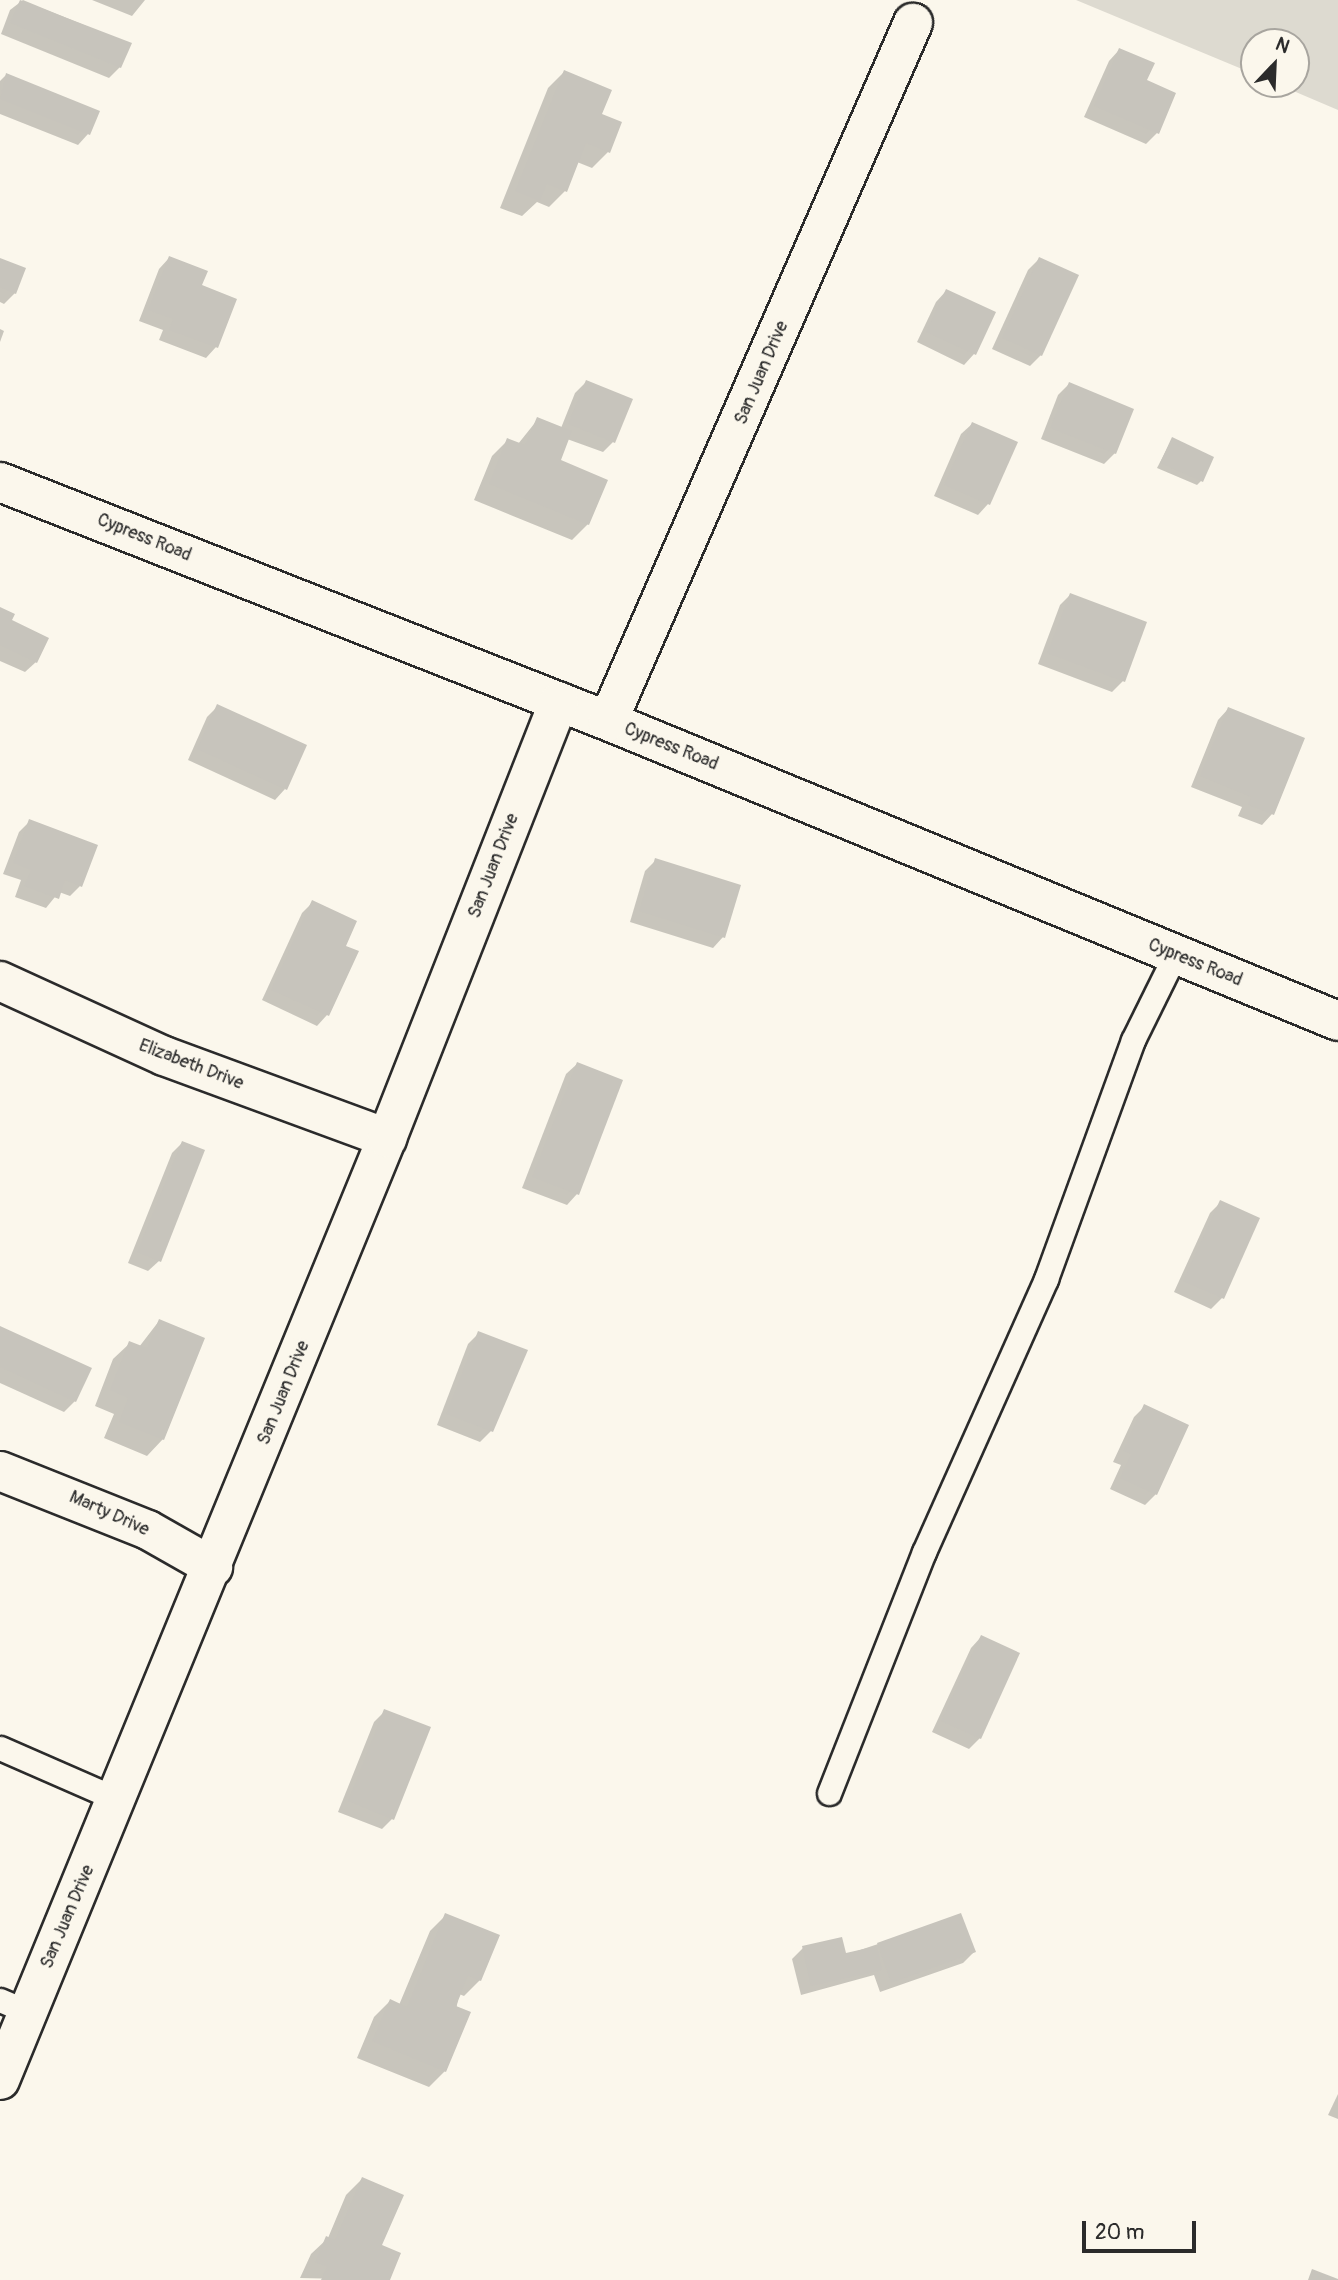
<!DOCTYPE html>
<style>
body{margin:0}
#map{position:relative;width:1338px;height:2280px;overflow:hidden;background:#fbf7ec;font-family:Pangolin,sans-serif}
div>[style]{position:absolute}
.green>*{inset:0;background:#dddad0}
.shadow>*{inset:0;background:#0003}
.building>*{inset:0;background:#c7c4bc}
.roads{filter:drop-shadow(2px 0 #2b2b2b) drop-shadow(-2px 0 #2b2b2b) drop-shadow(0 2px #2b2b2b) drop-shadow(0 -2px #2b2b2b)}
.lane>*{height:23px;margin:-11.5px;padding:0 11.5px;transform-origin:11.5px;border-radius:11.5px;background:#fbf7ec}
.street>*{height:38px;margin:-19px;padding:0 19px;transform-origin:19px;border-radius:19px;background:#fbf7ec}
span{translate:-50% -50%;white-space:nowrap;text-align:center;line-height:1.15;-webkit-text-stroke:5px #fbf7ec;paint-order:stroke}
.street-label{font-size:18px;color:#2b2b2b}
.north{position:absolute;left:1240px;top:28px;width:70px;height:70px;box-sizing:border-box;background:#fbf7ec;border:2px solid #a8a59f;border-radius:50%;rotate:23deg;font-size:19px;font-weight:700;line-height:28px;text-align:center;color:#2b2b2b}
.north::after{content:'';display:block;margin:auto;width:24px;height:32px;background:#2b2b2b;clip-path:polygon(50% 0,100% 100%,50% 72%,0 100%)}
.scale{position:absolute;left:1082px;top:2221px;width:114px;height:32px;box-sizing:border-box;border:4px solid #2b2b2b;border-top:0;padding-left:9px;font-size:21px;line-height:24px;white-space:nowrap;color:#2b2b2b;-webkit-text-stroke:5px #fbf7ec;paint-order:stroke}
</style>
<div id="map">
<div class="green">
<i style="clip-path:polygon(1076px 0,1338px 0,1338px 110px,1277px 84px,1296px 84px,1296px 42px,1254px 42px,1254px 74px)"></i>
</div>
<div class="shadow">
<i style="clip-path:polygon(23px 0,130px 44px,120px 67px,109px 78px,1px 34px,10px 10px)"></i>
<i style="clip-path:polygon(92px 0,145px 0,132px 16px)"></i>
<i style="clip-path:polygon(1119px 50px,1145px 81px,1157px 133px,1146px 144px,1084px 117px,1109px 61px)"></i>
<i style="clip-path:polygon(564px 72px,600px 115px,608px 152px,592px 168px,577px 162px,565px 191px,549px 207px,537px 202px,522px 216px,500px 208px,548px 88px)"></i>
<i style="clip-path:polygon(6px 75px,88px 134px,78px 145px,0 114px,0 81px)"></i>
<i style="clip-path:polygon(169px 258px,200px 286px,235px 300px,216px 347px,206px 358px,159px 340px,163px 330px,139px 321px,159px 269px)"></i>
<i style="clip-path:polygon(1039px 259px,1041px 355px,1030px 366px,992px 349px,1028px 270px)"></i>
<i style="clip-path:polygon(0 260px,15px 293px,4px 304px,0 302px)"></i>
<i style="clip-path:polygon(946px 291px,994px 313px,974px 354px,964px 365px,917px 342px,936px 302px)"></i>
<i style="clip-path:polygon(0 329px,4px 331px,0 342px)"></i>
<i style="clip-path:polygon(586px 382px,613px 442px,603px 452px,567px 439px,558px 461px,588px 524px,572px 540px,474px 500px,492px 456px,508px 440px,518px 444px,538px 419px,561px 428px,575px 393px)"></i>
<i style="clip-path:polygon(1069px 384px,1115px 453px,1104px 464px,1041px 439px,1058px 395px)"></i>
<i style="clip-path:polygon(972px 424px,988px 504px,978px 515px,934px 496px,961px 434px)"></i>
<i style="clip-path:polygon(1172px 439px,1202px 480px,1197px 485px,1157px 468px)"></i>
<i style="clip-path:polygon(1070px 595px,1145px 623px,1123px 681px,1112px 692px,1038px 664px,1060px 605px)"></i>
<i style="clip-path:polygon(0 609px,36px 662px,25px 672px,0 661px)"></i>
<i style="clip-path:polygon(218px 706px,285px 789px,275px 800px,188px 760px,207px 717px)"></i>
<i style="clip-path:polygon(1228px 709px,1272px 814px,1262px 825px,1238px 816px,1242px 807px,1191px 787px,1218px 720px)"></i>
<i style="clip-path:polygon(30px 821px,80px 886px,70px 896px,59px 892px,46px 908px,15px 897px,21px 880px,3px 874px,19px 832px)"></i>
<i style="clip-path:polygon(656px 860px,723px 937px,713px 948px,630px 922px,645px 871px)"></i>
<i style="clip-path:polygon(313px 902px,343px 946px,327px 1015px,317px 1026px,262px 1000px,302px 913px)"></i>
<i style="clip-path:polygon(577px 1064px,577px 1194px,567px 1205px,522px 1188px,566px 1074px)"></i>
<i style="clip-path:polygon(182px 1143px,159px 1261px,148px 1271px,128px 1263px,172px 1153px)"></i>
<i style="clip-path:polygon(1221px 1202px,1222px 1298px,1211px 1309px,1174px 1292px,1210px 1213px)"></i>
<i style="clip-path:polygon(159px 1321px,163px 1439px,147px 1456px,104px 1438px,114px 1414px,95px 1406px,113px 1359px,130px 1343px,139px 1347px)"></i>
<i style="clip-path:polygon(0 1328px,75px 1401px,64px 1412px,0 1383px)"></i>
<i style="clip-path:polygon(479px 1333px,491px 1431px,480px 1442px,437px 1425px,468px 1344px)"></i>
<i style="clip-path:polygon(1145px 1406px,1187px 1426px,1156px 1494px,1145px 1505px,1110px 1489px,1121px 1465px,1113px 1462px,1134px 1417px)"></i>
<i style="clip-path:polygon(981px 1637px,980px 1738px,969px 1749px,932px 1732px,971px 1648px)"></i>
<i style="clip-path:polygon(385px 1711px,392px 1819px,382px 1829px,338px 1812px,374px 1722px)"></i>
<i style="clip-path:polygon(446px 1915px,480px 1980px,464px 1996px,459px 1994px,445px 2071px,429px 2087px,357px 2058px,374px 2017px,390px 2001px,399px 2005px,430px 1931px)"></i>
<i style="clip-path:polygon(878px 1944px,974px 1952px,963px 1963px,880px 1992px,874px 1975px,801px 1995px,792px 1959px,803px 1948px,845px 1955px)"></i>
<i style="clip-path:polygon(1338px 2094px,1338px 2119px,1328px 2115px)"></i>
<i style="clip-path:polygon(362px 2179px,388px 2280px,300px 2278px,311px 2254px,328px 2238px,346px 2195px)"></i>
</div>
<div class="building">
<i style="clip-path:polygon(20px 0,132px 43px,121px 68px,10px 23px)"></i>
<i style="clip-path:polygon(1119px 48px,1155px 63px,1147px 80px,1176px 93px,1159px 134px,1094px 106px)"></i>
<i style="clip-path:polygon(564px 70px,612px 90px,602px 114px,622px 122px,610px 153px,586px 143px,567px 192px,547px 184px,540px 201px,515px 191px)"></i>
<i style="clip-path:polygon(6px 73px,100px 111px,90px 135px,0 99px)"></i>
<i style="clip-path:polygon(169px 256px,208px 271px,202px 285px,237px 299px,218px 348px,169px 330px,173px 319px,148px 310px)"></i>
<i style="clip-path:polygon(1039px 257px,1079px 275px,1042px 356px,1002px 338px)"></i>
<i style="clip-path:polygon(0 258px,26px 268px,16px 294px,0 287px)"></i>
<i style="clip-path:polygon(946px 289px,996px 312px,976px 355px,926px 332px)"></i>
<i style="clip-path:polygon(586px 380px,633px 399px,615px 443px,568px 424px)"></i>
<i style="clip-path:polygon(1069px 382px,1134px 409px,1116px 454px,1050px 428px)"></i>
<i style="clip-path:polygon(537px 417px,572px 431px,561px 460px,608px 480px,589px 525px,489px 484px,507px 438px,525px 445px)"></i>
<i style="clip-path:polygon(972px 422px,1018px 442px,990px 505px,944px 485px)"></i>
<i style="clip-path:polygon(1172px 437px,1214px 457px,1203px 482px,1160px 463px)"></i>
<i style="clip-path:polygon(1070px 593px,1147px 622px,1125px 682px,1047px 653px)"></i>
<i style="clip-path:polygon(0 607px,15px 614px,12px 620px,49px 638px,37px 663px,0 645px)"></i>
<i style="clip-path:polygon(217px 704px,307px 745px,287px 790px,197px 749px)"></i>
<i style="clip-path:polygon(1228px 707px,1305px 738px,1274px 815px,1248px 805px,1251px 797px,1200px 776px)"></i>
<i style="clip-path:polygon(29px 819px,98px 845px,82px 887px,65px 880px,59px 899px,24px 886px,31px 870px,13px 863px)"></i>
<i style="clip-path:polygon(655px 858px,741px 885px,725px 938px,639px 911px)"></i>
<i style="clip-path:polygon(312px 900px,357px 921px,346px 946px,359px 951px,329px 1016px,271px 990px)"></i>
<i style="clip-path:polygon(577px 1062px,623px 1080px,579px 1195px,532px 1177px)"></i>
<i style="clip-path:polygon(182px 1141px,205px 1150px,161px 1262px,137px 1252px)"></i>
<i style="clip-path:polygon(1220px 1200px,1260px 1218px,1224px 1299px,1183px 1281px)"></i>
<i style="clip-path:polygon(159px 1319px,205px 1338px,164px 1440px,119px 1422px,128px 1398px,110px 1390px,129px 1341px,147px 1348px)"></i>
<i style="clip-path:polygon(0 1326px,92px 1368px,76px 1402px,0 1367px)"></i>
<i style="clip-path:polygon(478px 1331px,528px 1350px,493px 1432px,446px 1414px)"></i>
<i style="clip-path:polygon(1144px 1404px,1189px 1425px,1157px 1495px,1120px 1478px,1131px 1454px,1123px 1451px)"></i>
<i style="clip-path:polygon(981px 1635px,1020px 1653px,981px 1739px,941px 1721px)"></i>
<i style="clip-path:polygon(384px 1709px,431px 1727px,394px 1820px,348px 1801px)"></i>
<i style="clip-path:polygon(445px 1913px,500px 1935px,481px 1981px,468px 1976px,456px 2006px,471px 2012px,446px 2072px,372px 2041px,390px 1999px,407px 2007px)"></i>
<i style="clip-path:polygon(961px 1913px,976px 1952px,891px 1983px,877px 1943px)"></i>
<i style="clip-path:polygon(842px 1937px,846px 1953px,877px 1946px,882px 1970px,811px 1986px,802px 1946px)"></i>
<i style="clip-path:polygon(362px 2177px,404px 2195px,382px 2245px,401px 2253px,390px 2280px,321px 2280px,327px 2267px,315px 2262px,326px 2236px,335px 2240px)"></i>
<i style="clip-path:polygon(1312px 2269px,1338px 2279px,1338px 2280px,1308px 2280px)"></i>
</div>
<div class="roads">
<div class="lane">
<i style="left:0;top:1748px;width:128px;rotate:23.6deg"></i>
<i style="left:829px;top:1793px;width:259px;rotate:-68.5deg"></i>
<i style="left:924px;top:1552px;width:299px;rotate:-65.9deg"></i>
<i style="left:1046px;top:1279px;width:254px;rotate:-70deg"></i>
<i style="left:1133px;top:1040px;width:95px;rotate:-63.7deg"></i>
<i style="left:0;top:2000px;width:30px;rotate:23deg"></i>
</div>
<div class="street">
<i style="left:0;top:482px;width:653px;rotate:21.46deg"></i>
<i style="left:608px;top:721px;width:789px;rotate:22.34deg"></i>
<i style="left:608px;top:721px;width:762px;rotate:-66.4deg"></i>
<i style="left:0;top:981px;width:180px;rotate:24.6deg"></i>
<i style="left:164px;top:1056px;width:238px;rotate:20.2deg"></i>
<i style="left:0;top:1471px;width:159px;rotate:21.7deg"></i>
<i style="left:148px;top:1530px;width:75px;rotate:29.6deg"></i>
<i style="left:0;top:2080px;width:1018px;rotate:-67.67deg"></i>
<i style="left:387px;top:1138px;width:469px;rotate:-68.5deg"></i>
</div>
</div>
<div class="street-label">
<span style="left:762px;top:373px;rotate:-67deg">San Juan Drive</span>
<span style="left:144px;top:538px;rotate:22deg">Cypress Road</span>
<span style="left:671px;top:747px;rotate:22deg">Cypress Road</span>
<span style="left:494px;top:866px;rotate:-69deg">San Juan Drive</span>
<span style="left:1195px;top:963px;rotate:22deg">Cypress Road</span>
<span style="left:191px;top:1065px;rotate:21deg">Elizabeth Drive</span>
<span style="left:284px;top:1393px;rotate:-68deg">San Juan Drive</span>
<span style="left:109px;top:1514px;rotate:24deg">Marty Drive</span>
<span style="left:68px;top:1917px;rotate:-67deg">San Juan Drive</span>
</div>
<div class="north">N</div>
<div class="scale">20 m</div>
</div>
